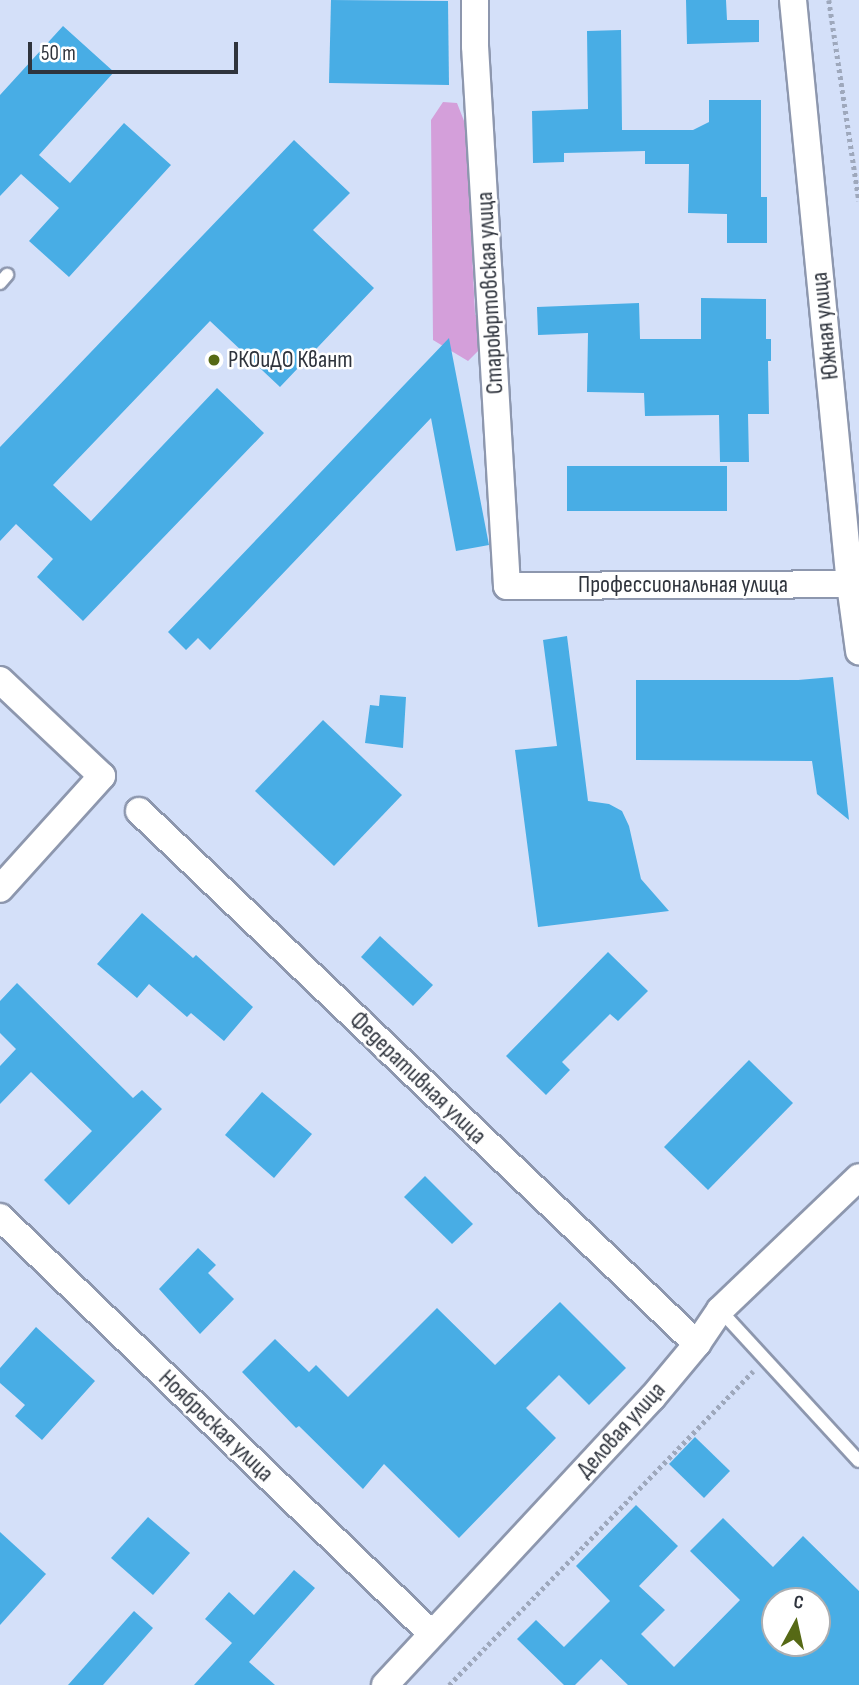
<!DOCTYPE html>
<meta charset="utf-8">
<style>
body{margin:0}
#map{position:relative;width:859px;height:1685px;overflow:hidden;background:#d4e0f9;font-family:"Sofia Sans Condensed",sans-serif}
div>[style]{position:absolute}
.green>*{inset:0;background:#d49fda}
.building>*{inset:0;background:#48ade5}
.path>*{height:4.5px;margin-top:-2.25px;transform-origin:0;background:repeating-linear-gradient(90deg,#9ea8bc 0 3.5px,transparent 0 7px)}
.roads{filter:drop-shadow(2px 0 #8d97ae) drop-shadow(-2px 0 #8d97ae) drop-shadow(0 2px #8d97ae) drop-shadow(0 -2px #8d97ae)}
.service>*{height:12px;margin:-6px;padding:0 6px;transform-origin:6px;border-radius:6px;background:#fff}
.minor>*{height:26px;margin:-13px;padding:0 13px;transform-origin:13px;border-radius:13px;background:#fff}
.dots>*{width:19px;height:19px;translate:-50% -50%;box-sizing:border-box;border:4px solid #fff;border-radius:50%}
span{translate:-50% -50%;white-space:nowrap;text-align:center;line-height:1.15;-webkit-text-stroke:5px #fff;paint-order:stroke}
.street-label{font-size:24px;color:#2f343d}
.poi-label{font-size:24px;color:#2f343d}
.left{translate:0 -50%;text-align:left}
.north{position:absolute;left:761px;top:1587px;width:70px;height:70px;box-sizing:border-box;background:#fff;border:2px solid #acaeb1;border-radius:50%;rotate:8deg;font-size:19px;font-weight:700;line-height:28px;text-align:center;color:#2f343d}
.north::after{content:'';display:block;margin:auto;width:24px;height:32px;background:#566915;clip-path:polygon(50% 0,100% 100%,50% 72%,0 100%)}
.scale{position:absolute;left:28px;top:42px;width:210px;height:32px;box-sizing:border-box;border:4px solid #2f343d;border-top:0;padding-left:9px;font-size:21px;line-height:24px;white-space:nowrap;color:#2f343d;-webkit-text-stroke:5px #fff;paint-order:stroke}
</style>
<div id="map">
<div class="green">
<i style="clip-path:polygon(443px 102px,457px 103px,466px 126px,475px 314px,487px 332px,480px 349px,468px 361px,433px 340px,431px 120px)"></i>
</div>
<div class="building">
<i style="clip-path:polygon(331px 0,448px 1px,449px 85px,329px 83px)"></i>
<i style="clip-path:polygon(686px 0,726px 0,727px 20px,759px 20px,759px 42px,687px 44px)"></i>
<i style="clip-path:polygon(63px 26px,114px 72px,39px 155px,70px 183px,124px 123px,171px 165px,69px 277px,29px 241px,59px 208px,21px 174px,0 196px,0 95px)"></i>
<i style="clip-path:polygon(621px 30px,622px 130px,693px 130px,709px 122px,709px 100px,761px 100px,761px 197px,767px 197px,767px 243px,727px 243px,727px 214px,688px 213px,689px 164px,645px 164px,645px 151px,564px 153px,564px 162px,533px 163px,532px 111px,588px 109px,587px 31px)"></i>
<i style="clip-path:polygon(294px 140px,350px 193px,313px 230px,374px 288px,280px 387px,210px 321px,53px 485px,91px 521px,217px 388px,264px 433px,83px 621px,37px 577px,53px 559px,16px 524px,0 541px,0 447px)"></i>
<i style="clip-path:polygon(701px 298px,766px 299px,766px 339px,771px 339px,771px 361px,768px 361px,769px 414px,748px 414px,749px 462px,720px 462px,719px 415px,645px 416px,644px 393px,587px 392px,588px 333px,538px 335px,537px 307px,639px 303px,640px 339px,701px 339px)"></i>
<i style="clip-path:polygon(449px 338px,489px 545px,456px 551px,431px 418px,210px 650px,198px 638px,186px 650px,168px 632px)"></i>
<i style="clip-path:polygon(567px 466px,727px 466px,727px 511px,567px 511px)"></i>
<i style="clip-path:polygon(567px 636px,588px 801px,609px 804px,622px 811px,629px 826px,641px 879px,669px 911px,538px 927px,515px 750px,557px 746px,543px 640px)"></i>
<i style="clip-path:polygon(833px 677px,849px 820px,817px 794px,812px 761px,636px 760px,636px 680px,798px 680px)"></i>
<i style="clip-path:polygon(380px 695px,406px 697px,403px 748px,365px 743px,370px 705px,379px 706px)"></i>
<i style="clip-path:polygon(323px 720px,402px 795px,334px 866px,255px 791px)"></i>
<i style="clip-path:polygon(142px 913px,193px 958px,196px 955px,253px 1007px,224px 1041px,191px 1013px,187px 1017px,149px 984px,137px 998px,97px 964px)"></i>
<i style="clip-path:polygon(380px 936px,433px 985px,413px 1006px,361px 957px)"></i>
<i style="clip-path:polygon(608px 952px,648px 991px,618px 1021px,610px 1014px,562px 1062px,570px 1070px,546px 1095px,506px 1056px)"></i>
<i style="clip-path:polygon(17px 983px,133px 1098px,142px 1090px,162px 1109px,69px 1205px,44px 1180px,92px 1131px,31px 1072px,0 1104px,0 1066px,16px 1049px,0 1033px,0 1001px)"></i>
<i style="clip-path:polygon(749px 1060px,793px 1103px,708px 1190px,664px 1147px)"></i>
<i style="clip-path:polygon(262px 1092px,312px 1134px,274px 1178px,225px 1135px)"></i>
<i style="clip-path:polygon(425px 1176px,473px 1224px,452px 1244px,404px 1197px)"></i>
<i style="clip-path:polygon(198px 1248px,216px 1265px,208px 1273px,234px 1299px,200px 1334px,159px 1289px)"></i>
<i style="clip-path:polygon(560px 1302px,626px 1368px,589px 1405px,559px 1375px,526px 1408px,556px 1438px,459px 1538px,384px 1464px,363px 1489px,299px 1426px,296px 1428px,242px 1372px,275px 1339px,309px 1372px,316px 1365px,348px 1397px,437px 1308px,495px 1365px)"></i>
<i style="clip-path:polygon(36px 1327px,95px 1381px,42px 1440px,15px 1416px,25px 1405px,0 1383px,0 1368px)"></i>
<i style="clip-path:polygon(695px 1437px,730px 1471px,704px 1498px,669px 1464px)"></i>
<i style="clip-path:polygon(evenodd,636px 1505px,678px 1546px,639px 1586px,665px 1610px,641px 1634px,674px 1667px,740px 1600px,690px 1551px,723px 1518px,773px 1567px,803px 1536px,859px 1591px,859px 1685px,628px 1685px,601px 1659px,575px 1685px,564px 1685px,517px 1639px,536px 1620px,564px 1647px,610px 1601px,576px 1566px,636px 1505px,775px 1601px,817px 1601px,817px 1643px,775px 1643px,775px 1601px)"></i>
<i style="clip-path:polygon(148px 1517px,190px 1553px,153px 1595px,111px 1558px)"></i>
<i style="clip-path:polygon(0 1532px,46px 1574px,0 1625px)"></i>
<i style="clip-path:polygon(294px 1570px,315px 1588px,249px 1662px,275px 1685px,194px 1685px,232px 1643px,205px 1619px,229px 1592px,254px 1615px)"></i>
<i style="clip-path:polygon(134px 1611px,153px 1628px,103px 1685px,68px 1685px)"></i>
</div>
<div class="path">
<i style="left:829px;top:0;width:203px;rotate:81.5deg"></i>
<i style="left:449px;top:1685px;width:437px;rotate:-45.9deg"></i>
</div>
<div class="roads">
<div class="service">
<i style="left:0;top:283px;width:11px;rotate:-49deg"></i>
<i style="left:720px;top:1310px;width:205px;rotate:47.4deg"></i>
</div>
<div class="minor">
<i style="left:475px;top:0;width:46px;rotate:90deg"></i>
<i style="left:475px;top:46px;width:541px;rotate:86.61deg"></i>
<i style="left:507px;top:586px;width:352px;rotate:-0.3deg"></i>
<i style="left:793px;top:0;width:587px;rotate:84.43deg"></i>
<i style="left:850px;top:584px;width:68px;rotate:82.3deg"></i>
<i style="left:0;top:680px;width:140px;rotate:43.3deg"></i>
<i style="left:102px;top:776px;width:152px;rotate:132.1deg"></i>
<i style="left:139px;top:811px;width:772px;rotate:43.69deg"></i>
<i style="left:0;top:1217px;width:600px;rotate:43.99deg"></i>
<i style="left:385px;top:1685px;width:392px;rotate:-47.1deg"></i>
<i style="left:652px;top:1398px;width:70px;rotate:-50.2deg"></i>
<i style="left:697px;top:1344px;width:41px;rotate:-55.9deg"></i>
<i style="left:720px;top:1310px;width:192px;rotate:-43.7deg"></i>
</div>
</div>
<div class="dots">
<i style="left:214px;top:360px;background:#566915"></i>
</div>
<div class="street-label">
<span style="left:490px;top:293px;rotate:-93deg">Староюртовская улица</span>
<span style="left:825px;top:326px;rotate:-96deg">Южная улица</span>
<span style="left:683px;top:585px">Профессиональная улица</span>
<span style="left:418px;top:1078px;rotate:44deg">Федеративная улица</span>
<span style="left:216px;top:1426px;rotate:44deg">Ноябрьская улица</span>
<span style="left:621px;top:1430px;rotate:-48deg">Деловая улица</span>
</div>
<div class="poi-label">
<span class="left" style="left:228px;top:360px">РКОиДО Квант</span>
</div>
<div class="north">С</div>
<div class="scale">50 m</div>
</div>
